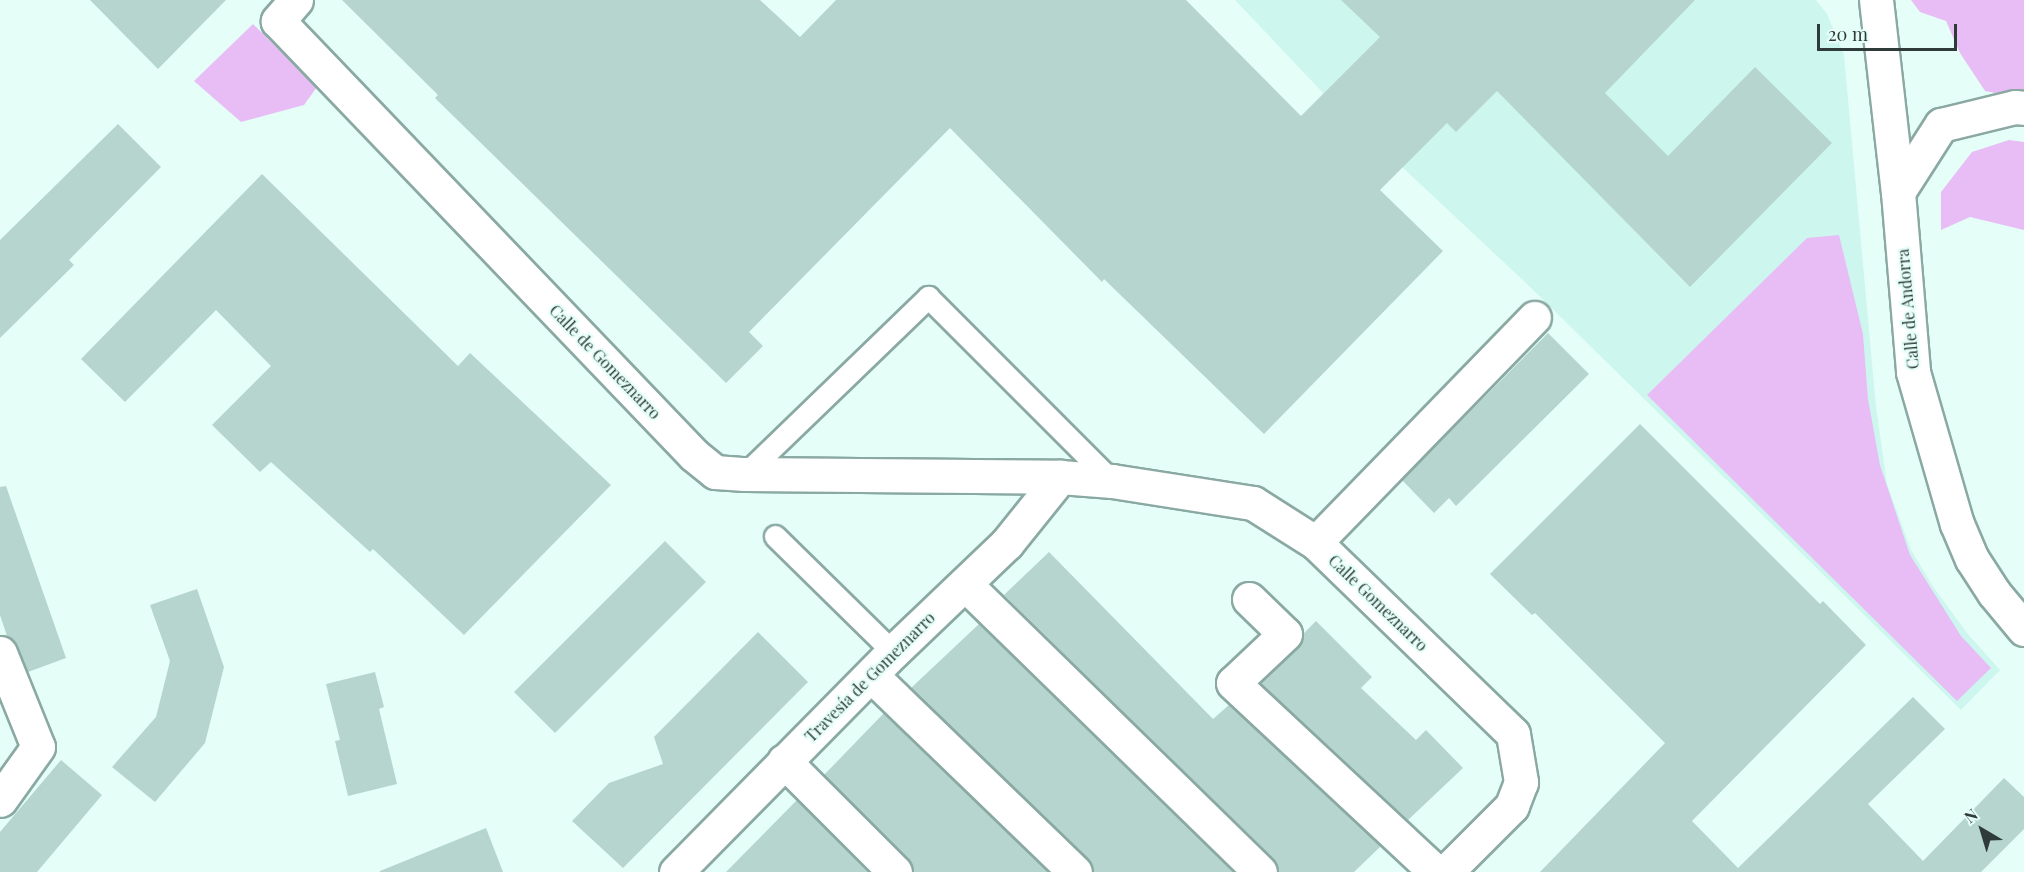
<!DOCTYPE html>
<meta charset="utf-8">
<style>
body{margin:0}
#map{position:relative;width:2024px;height:872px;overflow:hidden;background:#e5fef8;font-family:"Playfair Display",serif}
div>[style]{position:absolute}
.built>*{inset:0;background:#cdf7ee}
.green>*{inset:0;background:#e8bdf5}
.building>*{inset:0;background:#b6d5ce}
.roads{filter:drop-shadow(2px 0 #8ba9a3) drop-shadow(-2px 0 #8ba9a3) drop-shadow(0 2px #8ba9a3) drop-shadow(0 -2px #8ba9a3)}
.service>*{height:21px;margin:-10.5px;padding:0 10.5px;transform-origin:10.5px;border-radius:10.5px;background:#fff}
.pedestrian>*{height:32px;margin:-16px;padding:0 16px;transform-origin:16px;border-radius:16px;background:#fff}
.minor>*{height:33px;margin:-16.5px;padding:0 16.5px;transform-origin:16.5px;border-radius:16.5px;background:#fff}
span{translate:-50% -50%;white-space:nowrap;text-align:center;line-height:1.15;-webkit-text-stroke:4.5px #e5fef8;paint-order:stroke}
.street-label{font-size:16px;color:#2e3b38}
.north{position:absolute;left:1952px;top:800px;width:60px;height:60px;-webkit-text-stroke:4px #e5fef8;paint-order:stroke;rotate:322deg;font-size:16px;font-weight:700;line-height:24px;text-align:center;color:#2e3b38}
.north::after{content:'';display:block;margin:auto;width:21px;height:27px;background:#2e3b38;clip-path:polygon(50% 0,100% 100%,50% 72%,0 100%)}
.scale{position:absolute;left:1817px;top:24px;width:140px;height:27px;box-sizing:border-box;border:3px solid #2e3b38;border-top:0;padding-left:8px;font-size:18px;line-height:21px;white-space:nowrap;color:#2e3b38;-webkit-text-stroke:4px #e5fef8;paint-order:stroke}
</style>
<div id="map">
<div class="built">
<i style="clip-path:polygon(1235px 0,1816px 0,1827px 14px,1844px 55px,1876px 407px,1887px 484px,1911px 550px,1934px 588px,1967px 633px,2000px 670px,1961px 710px,1526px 283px,1324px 94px)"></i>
</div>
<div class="green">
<i style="clip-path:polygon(1911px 0,2024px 0,2024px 99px,1985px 91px,1960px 53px,1946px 21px,1920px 12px)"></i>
<i style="clip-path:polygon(253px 24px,317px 87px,304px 105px,241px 122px,194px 81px)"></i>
<i style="clip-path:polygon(2009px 140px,2024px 142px,2024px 230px,1970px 217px,1941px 230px,1941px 192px,1972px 152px)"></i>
<i style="clip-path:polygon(1839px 235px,1863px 334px,1868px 399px,1880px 465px,1910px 555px,1961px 636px,1991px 668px,1957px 701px,1647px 395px,1807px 238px)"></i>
</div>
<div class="building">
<i style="clip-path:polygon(90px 0,226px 0,158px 69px)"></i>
<i style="clip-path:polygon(342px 0,760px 0,800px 37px,836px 0,1186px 0,1301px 116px,1380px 37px,1341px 0,1695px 0,1605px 93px,1668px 156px,1755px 67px,1832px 143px,1690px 287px,1497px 91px,1456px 132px,1447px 123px,1380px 190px,1443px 251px,1264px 434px,1104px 279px,1102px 282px,950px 128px,749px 332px,763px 346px,726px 383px,435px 98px,438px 95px)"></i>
<i style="clip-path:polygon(118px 124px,161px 167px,69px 260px,74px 265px,0 338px,0 240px)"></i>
<i style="clip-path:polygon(262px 174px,458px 366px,470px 353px,611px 485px,464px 635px,373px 549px,370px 552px,271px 462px,260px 472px,212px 425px,271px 366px,216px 310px,125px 402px,81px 359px)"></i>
<i style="clip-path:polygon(1548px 333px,1589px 374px,1456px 506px,1449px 498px,1434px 513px,1402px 480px)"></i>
<i style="clip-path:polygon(1640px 424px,1820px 604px,1823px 601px,1866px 645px,1692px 821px,1738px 868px,1913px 697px,1945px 729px,1868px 804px,1923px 861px,2004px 778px,2024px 797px,2024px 829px,1981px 872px,1540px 872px,1665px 743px,1535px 613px,1532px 615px,1490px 574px)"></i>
<i style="clip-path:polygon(6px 486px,66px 658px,28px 672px,17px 645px,7px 636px,0 615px,0 487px)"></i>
<i style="clip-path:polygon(665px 541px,706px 582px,555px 733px,514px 692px)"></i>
<i style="clip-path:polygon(1049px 552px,1213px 719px,1229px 705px,1381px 846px,1354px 872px,1278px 872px,1273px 859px,1004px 595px)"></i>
<i style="clip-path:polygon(197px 589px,224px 667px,205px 743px,155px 802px,112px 767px,156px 717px,170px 661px,150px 605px)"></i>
<i style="clip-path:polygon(1316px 621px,1372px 677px,1361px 688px,1416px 740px,1426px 730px,1463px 768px,1408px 820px,1260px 683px,1298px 648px,1303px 634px)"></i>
<i style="clip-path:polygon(979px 624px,1233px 872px,1093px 872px,1088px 859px,911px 688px)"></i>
<i style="clip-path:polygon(758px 632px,808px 682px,623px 868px,572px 821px,609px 783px,663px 764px,654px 737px)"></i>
<i style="clip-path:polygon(375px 672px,384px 707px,379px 709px,397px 784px,348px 796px,335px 741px,340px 740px,326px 684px)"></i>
<i style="clip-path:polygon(883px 714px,884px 714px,1048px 872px,913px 872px,908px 859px,824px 775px)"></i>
<i style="clip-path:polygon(61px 760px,102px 795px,37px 872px,0 872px,0 832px)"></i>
<i style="clip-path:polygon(797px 800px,868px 872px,726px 872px)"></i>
<i style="clip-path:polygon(486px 828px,503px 872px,380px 872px,380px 871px)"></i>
</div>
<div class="roads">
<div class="service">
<i style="left:745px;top:474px;width:255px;rotate:-44deg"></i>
<i style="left:928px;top:297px;width:260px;rotate:45deg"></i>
<i style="left:775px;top:536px;width:165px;rotate:44.5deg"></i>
</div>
<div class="pedestrian">
<i style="left:1316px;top:543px;width:314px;rotate:-45.8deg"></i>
</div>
<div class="minor">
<i style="left:296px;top:0;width:28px;rotate:131deg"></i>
<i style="left:278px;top:21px;width:601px;rotate:46.21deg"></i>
<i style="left:694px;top:455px;width:27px;rotate:39deg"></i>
<i style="left:715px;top:472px;width:30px;rotate:4deg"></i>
<i style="left:745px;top:474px;width:315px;rotate:0.5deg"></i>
<i style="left:1060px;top:477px;width:52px;rotate:4.4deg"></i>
<i style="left:1112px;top:481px;width:143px;rotate:8.9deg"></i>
<i style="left:1253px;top:503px;width:75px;rotate:32.4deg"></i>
<i style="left:1316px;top:543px;width:274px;rotate:44.1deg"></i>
<i style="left:1513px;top:734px;width:49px;rotate:80.5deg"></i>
<i style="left:1521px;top:782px;width:26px;rotate:111deg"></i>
<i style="left:1512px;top:806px;width:93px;rotate:135deg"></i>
<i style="left:1876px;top:0;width:193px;rotate:83.5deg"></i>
<i style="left:1898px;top:192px;width:181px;rotate:85.2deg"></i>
<i style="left:1913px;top:372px;width:158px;rotate:73.9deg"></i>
<i style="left:1957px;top:524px;width:38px;rotate:67deg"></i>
<i style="left:1972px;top:559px;width:40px;rotate:57.1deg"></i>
<i style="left:1994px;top:593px;width:47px;rotate:50.2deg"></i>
<i style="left:1898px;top:192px;width:80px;rotate:-57.3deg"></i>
<i style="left:1941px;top:125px;width:76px;rotate:-13.7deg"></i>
<i style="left:2015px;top:107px;width:9px;rotate:6deg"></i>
<i style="left:965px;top:584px;width:412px;rotate:44.3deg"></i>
<i style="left:1249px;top:599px;width:50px;rotate:44.2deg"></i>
<i style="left:1285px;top:634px;width:71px;rotate:136.7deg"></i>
<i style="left:1233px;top:683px;width:277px;rotate:43deg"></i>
<i style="left:0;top:653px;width:101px;rotate:68deg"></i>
<i style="left:38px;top:747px;width:65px;rotate:125.6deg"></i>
<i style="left:872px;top:676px;width:282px;rotate:44deg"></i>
<i style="left:784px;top:761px;width:157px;rotate:45deg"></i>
<i style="left:676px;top:872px;width:309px;rotate:-45.4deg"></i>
<i style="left:893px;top:652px;width:158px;rotate:-43.7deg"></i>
<i style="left:1007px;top:543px;width:85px;rotate:-51.2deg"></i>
</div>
</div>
<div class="street-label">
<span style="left:1908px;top:309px;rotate:-95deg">Calle de Andorra</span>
<span style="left:605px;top:362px;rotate:46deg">Calle de Gomeznarro</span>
<span style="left:1378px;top:603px;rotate:44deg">Calle Gomeznarro</span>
<span style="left:870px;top:677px;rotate:-45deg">Travesía de Gomeznarro</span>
</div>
<div class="north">N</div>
<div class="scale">20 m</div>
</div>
